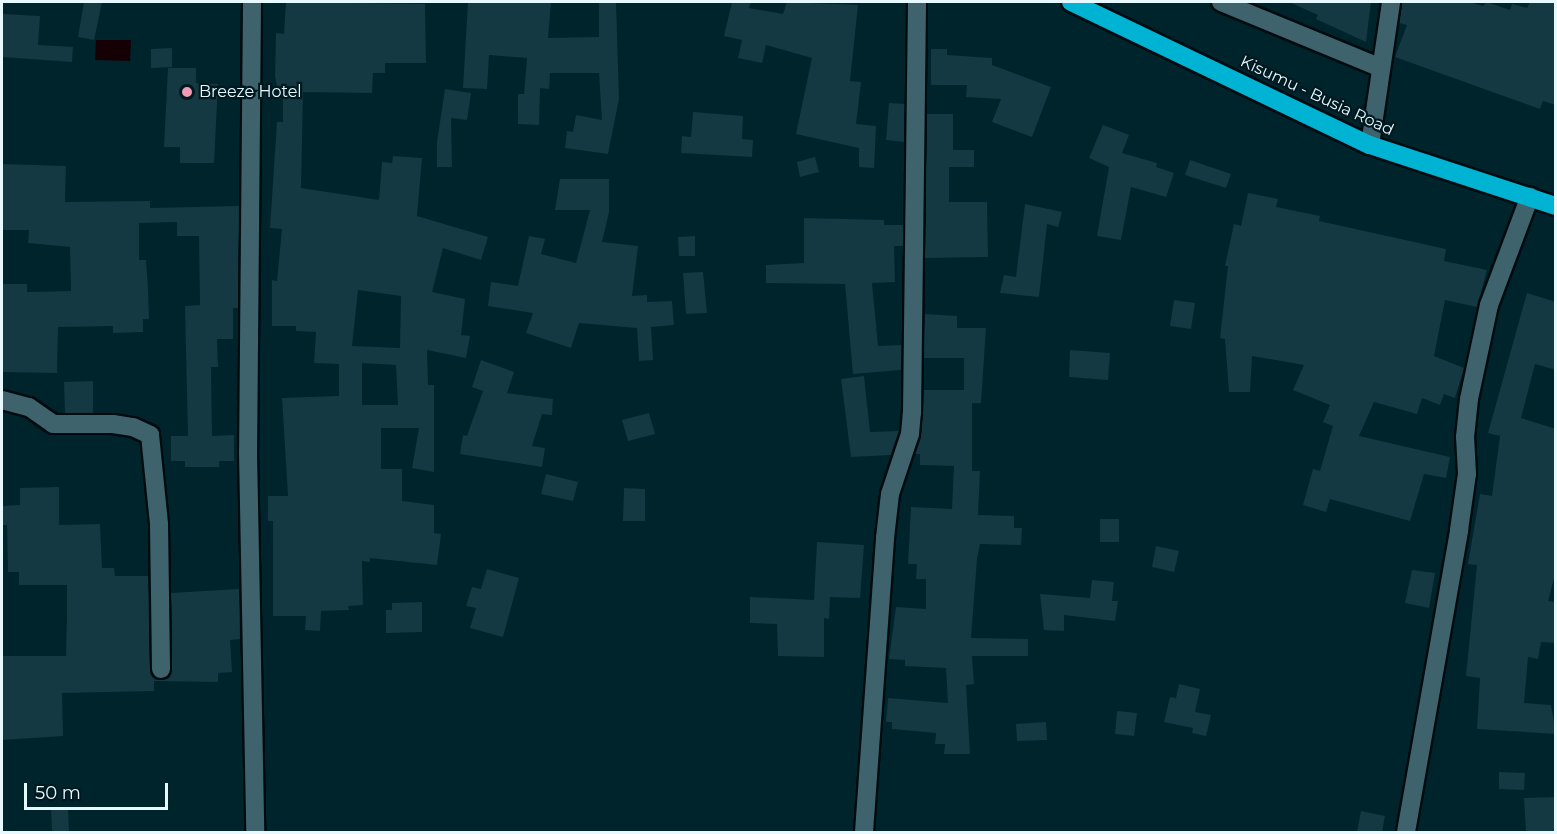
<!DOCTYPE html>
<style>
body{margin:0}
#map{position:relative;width:1557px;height:834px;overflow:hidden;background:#00242c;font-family:Montserrat,sans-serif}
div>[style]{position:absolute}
.water>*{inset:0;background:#150005}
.building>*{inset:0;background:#143942}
.roads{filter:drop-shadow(2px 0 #000b10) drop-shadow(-2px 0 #000b10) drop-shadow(0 2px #000b10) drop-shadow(0 -2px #000b10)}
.street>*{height:18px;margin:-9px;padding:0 9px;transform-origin:9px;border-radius:9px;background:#3e636d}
.highway>*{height:18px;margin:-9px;padding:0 9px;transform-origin:9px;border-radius:9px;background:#00b3d3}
.dots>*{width:16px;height:16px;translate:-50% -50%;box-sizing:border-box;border:3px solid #001920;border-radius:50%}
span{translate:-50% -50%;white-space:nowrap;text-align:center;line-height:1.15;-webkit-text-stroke:4.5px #001920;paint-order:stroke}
.poi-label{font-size:16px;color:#e5f9ff}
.left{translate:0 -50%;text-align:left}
.street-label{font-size:16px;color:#e5f9ff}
.frame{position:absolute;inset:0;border:3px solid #e5f9ff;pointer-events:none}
.scale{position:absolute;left:24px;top:783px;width:144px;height:27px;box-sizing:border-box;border:3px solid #e5f9ff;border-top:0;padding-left:8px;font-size:18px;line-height:21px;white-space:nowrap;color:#e5f9ff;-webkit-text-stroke:4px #001920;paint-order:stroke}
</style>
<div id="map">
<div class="water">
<i style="clip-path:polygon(96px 40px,131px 40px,130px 61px,95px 60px)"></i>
</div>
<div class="building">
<i style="clip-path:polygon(84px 2px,102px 2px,94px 40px,78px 37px)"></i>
<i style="clip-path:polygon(evenodd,286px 2px,425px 4px,426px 63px,385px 63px,385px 73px,373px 73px,372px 93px,303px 92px,301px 188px,379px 200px,382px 162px,392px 163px,393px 156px,422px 158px,417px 216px,488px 237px,481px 260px,443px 248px,432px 292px,465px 299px,461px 335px,470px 336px,466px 358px,427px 350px,428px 385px,434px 385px,434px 472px,412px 468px,419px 428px,381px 428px,381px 469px,402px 469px,402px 501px,434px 505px,434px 533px,441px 534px,437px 565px,370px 558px,370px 562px,362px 561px,363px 605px,348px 606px,349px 610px,321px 611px,320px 631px,305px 630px,306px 616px,273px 616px,273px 521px,268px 521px,268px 496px,288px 496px,282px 398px,339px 396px,339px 364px,314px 363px,316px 332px,296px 331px,296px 326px,272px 326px,272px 280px,277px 281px,282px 229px,270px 228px,277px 122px,283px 122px,283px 87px,277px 87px,275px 76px,276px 33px,284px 34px,286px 2px,358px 290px,401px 296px,400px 348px,352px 346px,358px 290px,286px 2px,362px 363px,396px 365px,398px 405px,362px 405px,362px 363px)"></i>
<i style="clip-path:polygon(468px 2px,551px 2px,548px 38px,599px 37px,599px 2px,616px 2px,619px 99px,608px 154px,565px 148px,567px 131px,573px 132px,576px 115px,602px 120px,599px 73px,550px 73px,549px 89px,540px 88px,539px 125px,518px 124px,518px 94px,524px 94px,527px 58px,489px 55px,487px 89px,463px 88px)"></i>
<i style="clip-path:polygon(732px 2px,751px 2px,749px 8px,783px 14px,787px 2px,858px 5px,850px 81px,861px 82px,856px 124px,876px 126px,874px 168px,859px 167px,859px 148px,796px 134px,812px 58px,766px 45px,762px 63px,738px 58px,742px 40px,724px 36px)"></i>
<i style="clip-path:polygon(1289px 2px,1371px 2px,1366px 42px,1316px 19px,1318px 15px)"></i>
<i style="clip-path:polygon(1402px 2px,1470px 2px,1483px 6px,1487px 2px,1510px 10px,1512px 4px,1527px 8px,1530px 2px,1556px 2px,1556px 105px,1543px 101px,1540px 109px,1395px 57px,1407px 25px,1399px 23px)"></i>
<i style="clip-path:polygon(3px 14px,40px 16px,38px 45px,73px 47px,72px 62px,2px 57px)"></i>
<i style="clip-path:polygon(172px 48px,172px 67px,151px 68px,151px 49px)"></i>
<i style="clip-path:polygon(931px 49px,947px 49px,947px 55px,992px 58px,992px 65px,1051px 87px,1032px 137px,992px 122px,1001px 99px,966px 97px,967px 85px,931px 85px)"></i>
<i style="clip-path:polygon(168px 68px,196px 68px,196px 83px,218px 84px,214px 163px,180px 163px,180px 147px,164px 147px)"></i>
<i style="clip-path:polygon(445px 89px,471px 93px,467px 120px,451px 118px,452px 167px,437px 167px,437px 142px)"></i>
<i style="clip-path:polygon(889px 103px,905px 104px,904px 142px,886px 140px)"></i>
<i style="clip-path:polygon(693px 112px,743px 116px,742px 139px,753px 140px,752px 157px,681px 153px,682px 136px,691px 137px)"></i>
<i style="clip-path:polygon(927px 114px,953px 114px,953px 150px,974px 150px,974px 167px,949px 167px,949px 202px,987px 202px,988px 257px,925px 258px)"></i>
<i style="clip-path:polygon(1103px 125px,1129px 135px,1122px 153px,1157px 163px,1156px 167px,1174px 173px,1166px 197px,1131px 187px,1121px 240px,1097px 236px,1109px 167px,1089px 158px)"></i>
<i style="clip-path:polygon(815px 157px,819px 172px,800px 177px,797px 162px)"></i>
<i style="clip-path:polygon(1190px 160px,1231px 174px,1226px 188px,1185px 175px)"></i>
<i style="clip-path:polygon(2px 164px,66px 166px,65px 202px,150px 201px,150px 208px,239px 206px,238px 308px,233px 308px,233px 339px,217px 339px,218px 367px,211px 367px,212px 436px,234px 435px,234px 461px,219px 461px,219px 467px,185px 467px,185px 461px,171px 461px,171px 436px,188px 436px,185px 306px,200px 305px,199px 236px,177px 236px,177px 222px,139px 223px,139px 260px,146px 260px,148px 288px,149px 319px,143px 319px,143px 332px,113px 333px,113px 326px,58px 327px,57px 373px,2px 372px,2px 284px,27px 284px,27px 292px,71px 291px,70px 247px,28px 243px,29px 230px,2px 230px)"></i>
<i style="clip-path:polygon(560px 179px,609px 179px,609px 212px,602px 242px,638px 246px,632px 296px,647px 295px,647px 302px,672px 301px,674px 325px,651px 327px,653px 360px,639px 361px,637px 328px,579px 323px,571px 348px,526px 333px,533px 313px,488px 306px,491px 282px,518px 286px,529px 236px,545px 239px,541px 254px,576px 263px,590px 210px,555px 210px)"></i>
<i style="clip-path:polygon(1248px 193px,1278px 199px,1276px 207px,1320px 216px,1319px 221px,1446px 249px,1444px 261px,1487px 270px,1477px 307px,1445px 300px,1434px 356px,1464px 368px,1455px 398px,1444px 394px,1440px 405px,1422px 398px,1417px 414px,1374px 402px,1359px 436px,1450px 457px,1446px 478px,1424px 474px,1410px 521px,1330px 499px,1326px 512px,1303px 505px,1313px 469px,1320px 471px,1333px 426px,1323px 422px,1330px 405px,1293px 390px,1304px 365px,1252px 356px,1250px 392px,1229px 392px,1225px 339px,1220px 338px,1228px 266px,1225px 266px,1234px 224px,1241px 226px)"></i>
<i style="clip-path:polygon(1025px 204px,1062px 212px,1058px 227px,1047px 224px,1039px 297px,1000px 293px,1004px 275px,1016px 277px)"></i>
<i style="clip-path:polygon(804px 218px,884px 220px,884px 225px,903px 225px,903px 246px,894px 246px,895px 282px,872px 283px,878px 346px,902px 345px,901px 370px,853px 374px,845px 284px,766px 283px,766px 265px,804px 263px)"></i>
<i style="clip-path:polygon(695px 236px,695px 256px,679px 256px,678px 237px)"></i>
<i style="clip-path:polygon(703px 272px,707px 313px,686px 314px,683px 273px)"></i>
<i style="clip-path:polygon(1527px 293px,1556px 302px,1556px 370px,1535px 364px,1521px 418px,1556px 429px,1556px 571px,1548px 601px,1556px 602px,1556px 643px,1541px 642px,1538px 659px,1528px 657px,1524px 703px,1551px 705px,1556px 734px,1477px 729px,1480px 678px,1466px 676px,1477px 565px,1468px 564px,1480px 494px,1492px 496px,1500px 436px,1488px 433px)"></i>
<i style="clip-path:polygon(1174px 300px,1195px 303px,1191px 329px,1170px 326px)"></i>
<i style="clip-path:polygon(925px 314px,957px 316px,957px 328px,986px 328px,981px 403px,972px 403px,972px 471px,980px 471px,978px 515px,1014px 516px,1014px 528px,1022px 528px,1021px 545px,980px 544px,977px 559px,971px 638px,1028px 639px,1028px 656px,972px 656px,974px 684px,966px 685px,970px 754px,944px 754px,945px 744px,935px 744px,936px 733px,892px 729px,892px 722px,886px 722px,888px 698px,948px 703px,946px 668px,905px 666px,905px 660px,889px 659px,896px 607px,926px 609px,926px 579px,916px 579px,917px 564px,908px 564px,911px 507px,952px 509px,954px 466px,920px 465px,920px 454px,915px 454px,921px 435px,924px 390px,964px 390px,964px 358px,924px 358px)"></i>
<i style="clip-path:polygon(1070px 350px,1110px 353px,1108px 380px,1069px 377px)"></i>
<i style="clip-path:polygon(481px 360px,514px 372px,507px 393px,553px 399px,552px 415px,542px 414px,532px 446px,545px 448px,542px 467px,460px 454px,463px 435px,467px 436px,483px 391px,472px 387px)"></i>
<i style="clip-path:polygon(864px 376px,870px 432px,899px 431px,891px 455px,851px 457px,841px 379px)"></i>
<i style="clip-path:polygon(93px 381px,93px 413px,65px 413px,64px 382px)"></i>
<i style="clip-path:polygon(649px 413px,655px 434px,628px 441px,622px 420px)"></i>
<i style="clip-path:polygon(546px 474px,578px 482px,573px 501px,541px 494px)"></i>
<i style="clip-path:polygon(59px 487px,59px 525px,100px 524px,102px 568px,114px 568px,115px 576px,148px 576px,150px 669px,155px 678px,166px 679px,172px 669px,171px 593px,239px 589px,240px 639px,230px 640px,232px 672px,218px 673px,218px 682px,154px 681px,154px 691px,62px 693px,63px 736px,2px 740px,2px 656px,66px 656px,67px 615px,67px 585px,19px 585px,19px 572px,8px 572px,7px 525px,2px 525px,2px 506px,20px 505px,20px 488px)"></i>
<i style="clip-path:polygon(624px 488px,645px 489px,645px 521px,623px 521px)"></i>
<i style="clip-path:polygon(1100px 519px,1119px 519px,1119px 542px,1100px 542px)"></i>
<i style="clip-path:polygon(817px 542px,864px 545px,860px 598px,830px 597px,829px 619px,824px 618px,824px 657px,778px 656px,777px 624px,750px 623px,750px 597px,814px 600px)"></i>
<i style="clip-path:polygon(1156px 546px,1179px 551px,1174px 572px,1152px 567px)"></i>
<i style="clip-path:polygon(487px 569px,519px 578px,503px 637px,470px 628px,476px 608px,466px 606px,472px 587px,481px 589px)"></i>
<i style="clip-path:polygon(1412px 570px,1435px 573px,1429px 608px,1405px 603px)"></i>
<i style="clip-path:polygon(1092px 580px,1114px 582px,1112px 601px,1118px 601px,1115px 621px,1064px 615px,1064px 631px,1044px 630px,1040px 594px,1090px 598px)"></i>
<i style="clip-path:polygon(422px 602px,422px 632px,386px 633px,386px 610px,392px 610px,392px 603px)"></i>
<i style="clip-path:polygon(1179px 684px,1200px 689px,1195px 712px,1211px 715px,1206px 736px,1192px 733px,1193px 728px,1164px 722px,1170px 697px,1176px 698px)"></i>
<i style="clip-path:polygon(1117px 711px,1137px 713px,1134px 736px,1115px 734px)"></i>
<i style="clip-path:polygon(1046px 722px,1047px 740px,1017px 741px,1016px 724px)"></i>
<i style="clip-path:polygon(1499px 772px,1525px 773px,1524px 790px,1499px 789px)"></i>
<i style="clip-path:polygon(1556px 797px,1556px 832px,1526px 832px,1524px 798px)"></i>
<i style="clip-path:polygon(68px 807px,69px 832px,52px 832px,51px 808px)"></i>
<i style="clip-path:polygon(1361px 811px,1385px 816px,1382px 832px,1357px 832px)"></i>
</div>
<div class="roads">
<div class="street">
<i style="left:252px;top:2px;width:450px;rotate:90.5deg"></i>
<i style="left:248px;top:452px;width:380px;rotate:88.9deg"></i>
<i style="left:1221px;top:2px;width:173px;rotate:22.4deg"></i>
<i style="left:1370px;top:145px;width:145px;rotate:-81.6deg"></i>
<i style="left:2px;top:400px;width:28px;rotate:15deg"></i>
<i style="left:29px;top:407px;width:29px;rotate:35deg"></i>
<i style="left:53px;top:424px;width:60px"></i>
<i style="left:113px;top:424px;width:20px;rotate:9deg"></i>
<i style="left:133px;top:427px;width:19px;rotate:25deg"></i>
<i style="left:150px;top:435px;width:89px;rotate:84.2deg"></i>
<i style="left:159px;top:524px;width:145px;rotate:89.2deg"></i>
<i style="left:864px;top:832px;width:295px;rotate:-85.9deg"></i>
<i style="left:885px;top:538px;width:44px;rotate:-83.5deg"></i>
<i style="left:890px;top:494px;width:63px;rotate:-71.6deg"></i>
<i style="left:910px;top:434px;width:21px;rotate:-85deg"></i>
<i style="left:912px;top:413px;width:411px;rotate:-89.3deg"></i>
<i style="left:1406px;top:832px;width:307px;rotate:-80deg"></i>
<i style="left:1459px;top:530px;width:57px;rotate:-81.9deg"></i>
<i style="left:1467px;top:474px;width:37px;rotate:-93deg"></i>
<i style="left:1465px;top:437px;width:38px;rotate:-84deg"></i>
<i style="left:1469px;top:399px;width:96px;rotate:-78deg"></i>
<i style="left:1489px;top:305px;width:116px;rotate:-69.4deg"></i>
</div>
<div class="highway">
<i style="left:1071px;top:2px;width:331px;rotate:25.6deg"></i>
<i style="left:1370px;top:145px;width:196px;rotate:18.2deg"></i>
</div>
</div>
<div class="dots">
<i style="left:187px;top:92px;background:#f19ab3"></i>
</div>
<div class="poi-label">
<span class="left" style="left:199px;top:92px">Breeze Hotel</span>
</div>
<div class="street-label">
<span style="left:1317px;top:96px;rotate:25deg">Kisumu - Busia Road</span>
</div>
<div class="frame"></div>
<div class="scale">50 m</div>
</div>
